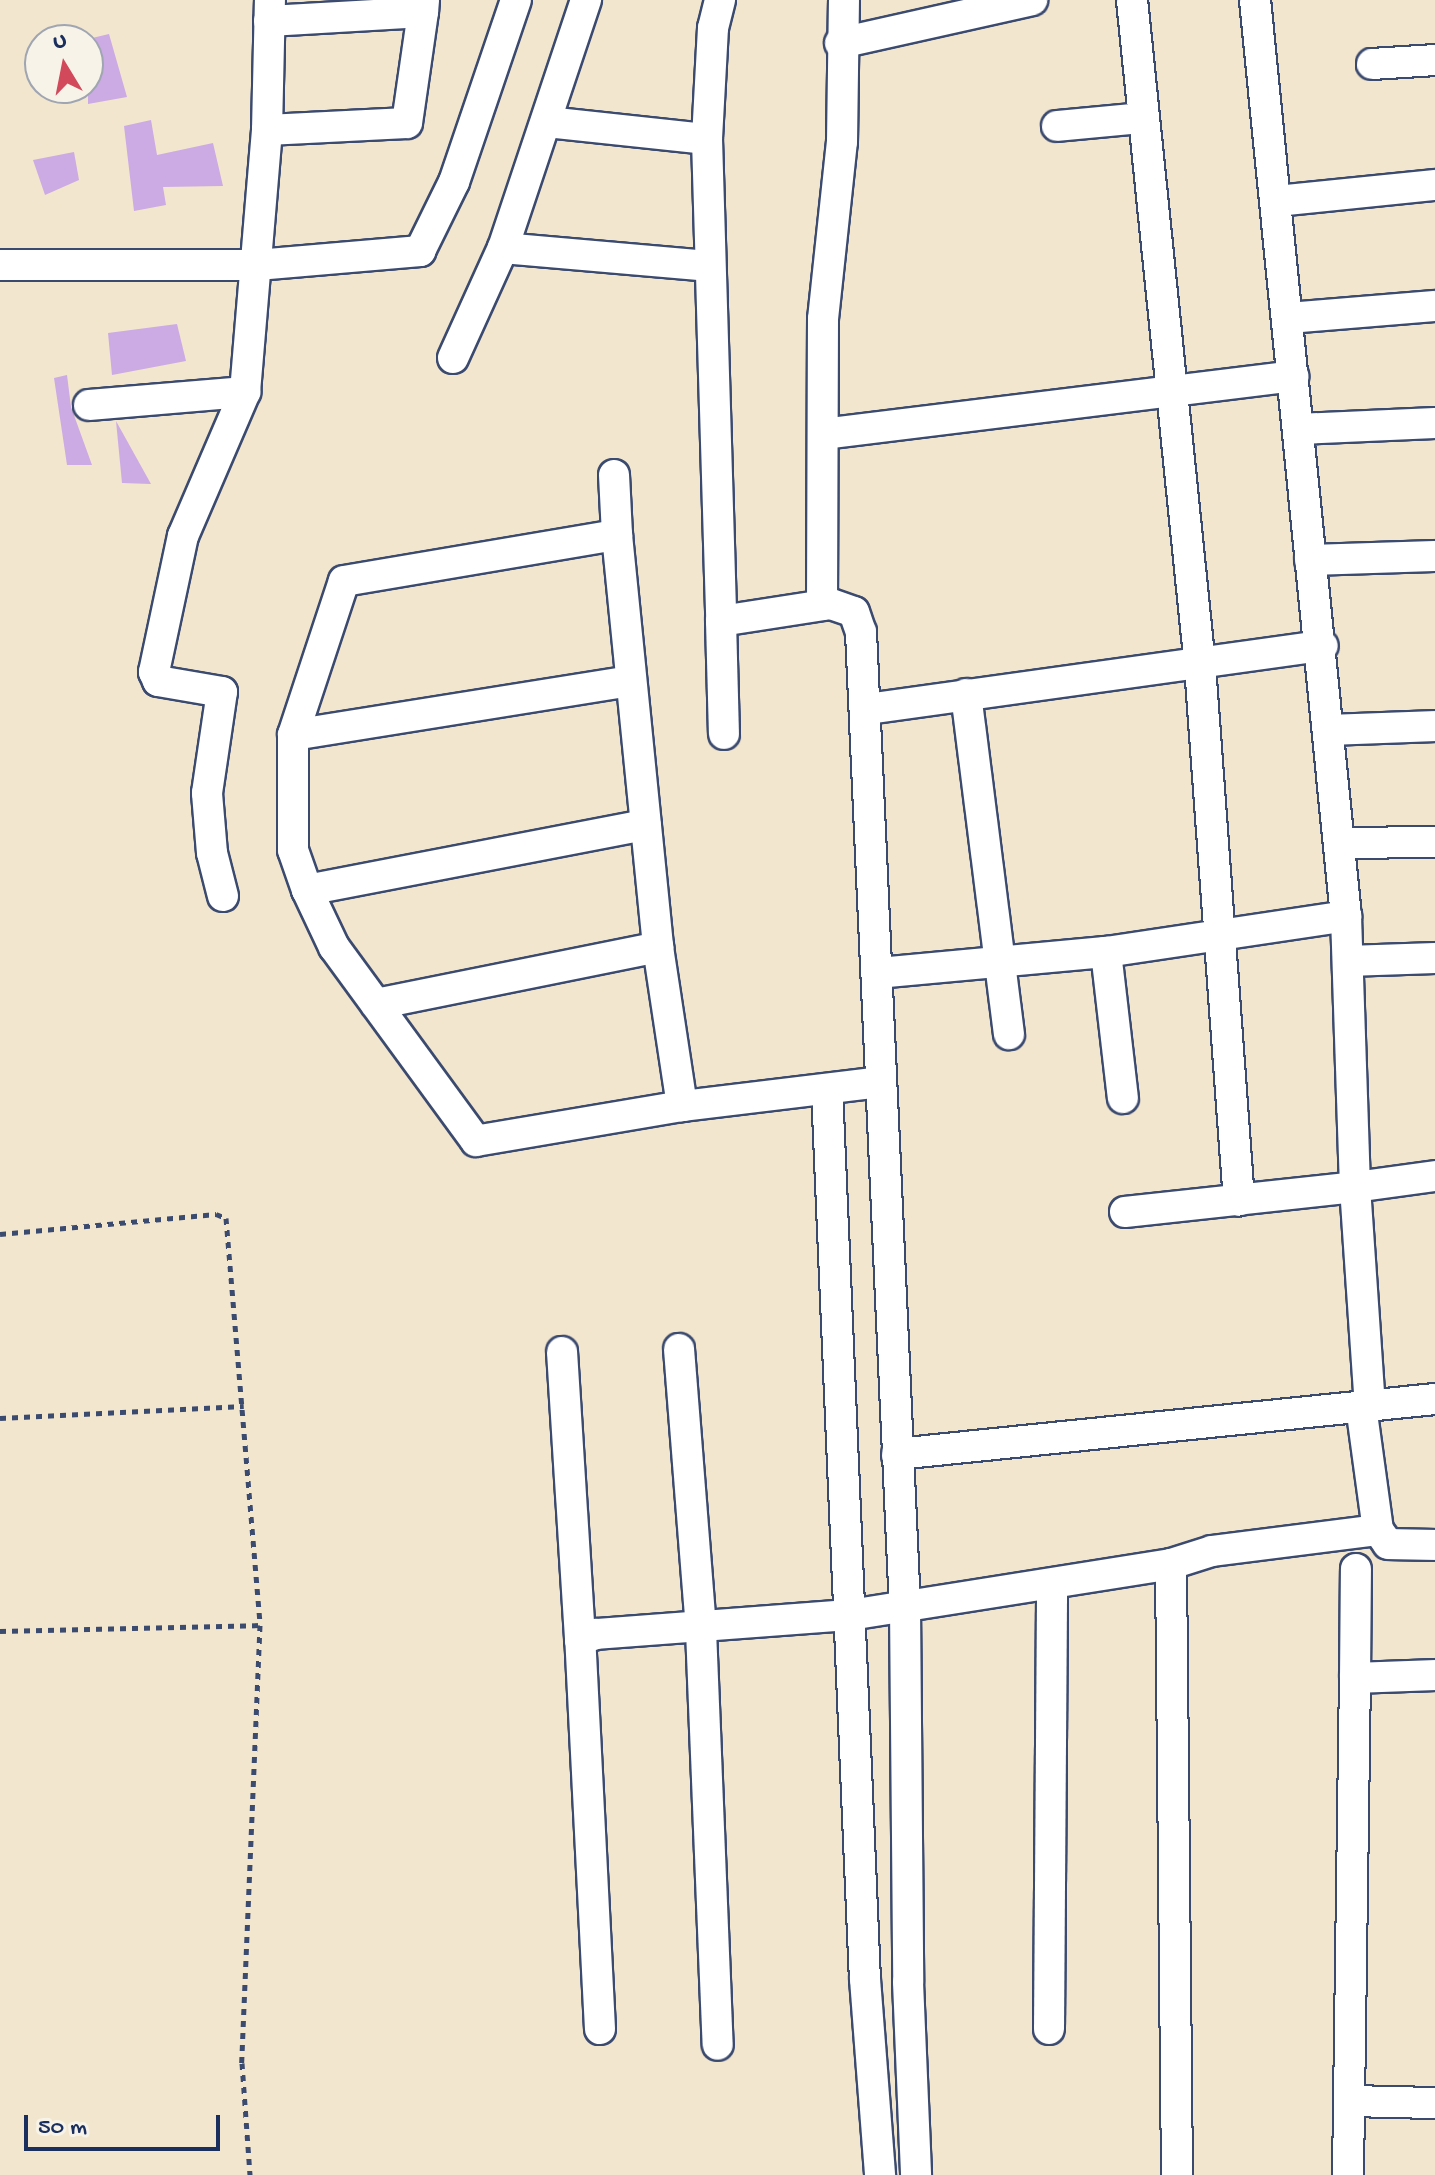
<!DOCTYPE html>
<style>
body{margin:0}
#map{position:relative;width:1435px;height:2175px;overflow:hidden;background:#f3e6ce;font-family:"Gochi Hand",sans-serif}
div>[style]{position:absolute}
.building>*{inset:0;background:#ccaae4}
.path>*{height:5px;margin-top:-2.5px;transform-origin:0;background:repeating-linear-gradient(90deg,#3b4a6f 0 6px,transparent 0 12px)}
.roads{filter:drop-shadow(2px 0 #3b4a6f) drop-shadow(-2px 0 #3b4a6f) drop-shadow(0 2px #3b4a6f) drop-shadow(0 -2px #3b4a6f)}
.minor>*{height:30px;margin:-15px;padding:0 15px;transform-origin:15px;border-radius:15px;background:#fff}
span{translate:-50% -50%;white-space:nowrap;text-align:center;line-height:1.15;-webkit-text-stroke:8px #f7f3e8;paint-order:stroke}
.north{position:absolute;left:24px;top:24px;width:80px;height:80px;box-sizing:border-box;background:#f7f3e8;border:2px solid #9fa5b1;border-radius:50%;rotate:350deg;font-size:22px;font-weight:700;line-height:32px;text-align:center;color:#1b2f5e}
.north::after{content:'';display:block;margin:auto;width:28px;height:36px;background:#d1495b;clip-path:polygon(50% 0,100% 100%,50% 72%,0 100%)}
.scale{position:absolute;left:24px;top:2115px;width:196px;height:36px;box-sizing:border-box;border:4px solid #1b2f5e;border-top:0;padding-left:10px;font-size:24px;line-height:28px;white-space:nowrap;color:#1b2f5e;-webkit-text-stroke:6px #f7f3e8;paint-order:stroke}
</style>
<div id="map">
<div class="building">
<i style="clip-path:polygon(109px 34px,127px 97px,88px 104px,88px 39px)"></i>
<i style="clip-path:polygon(151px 120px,157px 155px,213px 143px,223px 186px,163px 187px,166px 205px,134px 211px,124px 126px)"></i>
<i style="clip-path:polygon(74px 152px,79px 180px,45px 195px,33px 160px)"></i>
<i style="clip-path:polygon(177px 324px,186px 361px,112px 375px,108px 333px)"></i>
<i style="clip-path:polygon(67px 375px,71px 407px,92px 465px,67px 465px,54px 378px)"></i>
<i style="clip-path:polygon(116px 421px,151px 484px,122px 483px)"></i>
</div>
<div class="path">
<i style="left:0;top:1234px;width:217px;rotate:-5.3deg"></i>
<i style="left:216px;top:1214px;width:11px;rotate:22deg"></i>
<i style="left:226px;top:1218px;width:408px;rotate:85.2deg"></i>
<i style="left:0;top:1418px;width:244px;rotate:-2.8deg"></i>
<i style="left:0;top:1631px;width:260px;rotate:-1.3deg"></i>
<i style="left:260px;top:1625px;width:438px;rotate:92.4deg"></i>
<i style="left:242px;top:2063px;width:112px;rotate:85.9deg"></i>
</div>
<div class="roads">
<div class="minor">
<i style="left:720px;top:0;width:29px;rotate:104deg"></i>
<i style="left:713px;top:28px;width:111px;rotate:93.1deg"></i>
<i style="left:707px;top:139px;width:482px;rotate:88.3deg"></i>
<i style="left:721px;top:621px;width:111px;rotate:-8.8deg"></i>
<i style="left:831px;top:604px;width:24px;rotate:19deg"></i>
<i style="left:854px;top:612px;width:21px;rotate:71deg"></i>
<i style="left:861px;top:632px;width:976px;rotate:87.42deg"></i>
<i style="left:905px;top:1607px;width:375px;rotate:89.5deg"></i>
<i style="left:908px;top:1982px;width:193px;rotate:87.6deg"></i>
<i style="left:1132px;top:0;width:669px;rotate:84.17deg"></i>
<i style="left:1200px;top:666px;width:536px;rotate:85.83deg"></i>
<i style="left:1255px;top:0;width:921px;rotate:84.33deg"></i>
<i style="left:1346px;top:916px;width:271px;rotate:88.1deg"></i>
<i style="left:1355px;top:1187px;width:81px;rotate:-7.8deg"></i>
<i style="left:269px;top:21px;width:154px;rotate:-3.3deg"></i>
<i style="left:423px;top:12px;width:12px;rotate:-85deg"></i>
<i style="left:840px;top:43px;width:197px;rotate:-12.6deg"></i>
<i style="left:1372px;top:64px;width:63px;rotate:-3.6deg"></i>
<i style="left:547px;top:122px;width:161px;rotate:6.1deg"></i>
<i style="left:1057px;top:126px;width:85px;rotate:-5.4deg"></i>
<i style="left:267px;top:130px;width:140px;rotate:-2.9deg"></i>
<i style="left:407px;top:123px;width:112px;rotate:-81.8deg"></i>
<i style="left:1277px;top:201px;width:159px;rotate:-5.8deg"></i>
<i style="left:503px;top:248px;width:205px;rotate:5deg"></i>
<i style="left:0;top:265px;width:257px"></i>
<i style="left:257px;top:265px;width:164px;rotate:-4.9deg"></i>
<i style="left:420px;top:251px;width:77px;rotate:-63.8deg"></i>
<i style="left:454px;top:182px;width:192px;rotate:-71.2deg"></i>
<i style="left:1288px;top:318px;width:147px;rotate:-4.7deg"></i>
<i style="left:453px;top:358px;width:121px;rotate:-65.6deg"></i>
<i style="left:503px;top:248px;width:262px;rotate:-71.5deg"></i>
<i style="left:89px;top:405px;width:157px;rotate:-4.8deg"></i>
<i style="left:1298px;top:429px;width:137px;rotate:-2.5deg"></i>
<i style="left:823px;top:434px;width:474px;rotate:-7deg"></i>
<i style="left:614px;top:475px;width:60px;rotate:87.1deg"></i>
<i style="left:617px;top:535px;width:414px;rotate:84.3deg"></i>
<i style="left:658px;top:947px;width:161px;rotate:81.4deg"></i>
<i style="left:682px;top:1106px;width:209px;rotate:170.4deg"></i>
<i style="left:476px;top:1141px;width:240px;rotate:-126.2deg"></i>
<i style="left:334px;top:947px;width:63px;rotate:-115.3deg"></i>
<i style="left:307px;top:890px;width:42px;rotate:-109.3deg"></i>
<i style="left:293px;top:850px;width:115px;rotate:-90deg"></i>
<i style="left:293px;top:735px;width:162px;rotate:-71.7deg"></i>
<i style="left:344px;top:581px;width:277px;rotate:-9.6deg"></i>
<i style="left:1310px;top:560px;width:125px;rotate:-1.8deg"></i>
<i style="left:822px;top:605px;width:286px;rotate:-89.8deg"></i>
<i style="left:823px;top:319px;width:178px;rotate:-83.9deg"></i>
<i style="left:842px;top:142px;width:142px;rotate:-89.2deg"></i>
<i style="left:721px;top:621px;width:113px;rotate:88.5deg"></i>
<i style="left:966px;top:694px;width:343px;rotate:82.8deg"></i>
<i style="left:867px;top:709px;width:460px;rotate:-7.9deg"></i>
<i style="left:1330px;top:730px;width:105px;rotate:-2.2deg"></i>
<i style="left:293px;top:735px;width:341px;rotate:-9.1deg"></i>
<i style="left:1340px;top:843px;width:95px;rotate:-0.6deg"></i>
<i style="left:307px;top:890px;width:345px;rotate:-10.9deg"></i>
<i style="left:223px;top:896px;width:44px;rotate:-104.3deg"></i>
<i style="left:212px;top:853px;width:60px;rotate:-94.8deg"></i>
<i style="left:207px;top:793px;width:102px;rotate:-81.6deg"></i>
<i style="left:222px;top:692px;width:65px;rotate:-170.2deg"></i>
<i style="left:158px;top:681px;width:10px;rotate:-114deg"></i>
<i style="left:154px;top:672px;width:139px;rotate:-78deg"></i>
<i style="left:183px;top:536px;width:157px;rotate:-66.7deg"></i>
<i style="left:245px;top:392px;width:263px;rotate:-85.2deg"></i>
<i style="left:267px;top:130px;width:130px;rotate:-88.7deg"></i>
<i style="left:1106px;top:952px;width:147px;rotate:83.4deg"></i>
<i style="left:1348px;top:961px;width:87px;rotate:-2deg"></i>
<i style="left:878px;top:973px;width:229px;rotate:-5.3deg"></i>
<i style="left:1106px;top:952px;width:243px;rotate:-8.5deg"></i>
<i style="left:376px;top:1004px;width:288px;rotate:-11.4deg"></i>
<i style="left:827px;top:1089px;width:891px;rotate:87.56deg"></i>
<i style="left:865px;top:1979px;width:197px;rotate:85.6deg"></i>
<i style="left:682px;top:1106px;width:199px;rotate:-6.9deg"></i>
<i style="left:1125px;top:1212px;width:231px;rotate:-6.2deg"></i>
<i style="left:1355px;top:1187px;width:220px;rotate:86.1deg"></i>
<i style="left:679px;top:1349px;width:282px;rotate:85.5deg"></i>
<i style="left:701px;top:1630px;width:415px;rotate:87.7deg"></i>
<i style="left:562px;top:1352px;width:289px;rotate:86.4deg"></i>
<i style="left:1361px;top:1406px;width:125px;rotate:82.2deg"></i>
<i style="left:1378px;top:1530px;width:17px;rotate:54deg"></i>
<i style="left:1388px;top:1544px;width:47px;rotate:1.2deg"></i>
<i style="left:897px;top:1454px;width:541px;rotate:-5.84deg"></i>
<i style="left:1171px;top:1564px;width:611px;rotate:89.44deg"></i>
<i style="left:1355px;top:1678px;width:109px;rotate:-89.5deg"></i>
<i style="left:600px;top:2029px;width:390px;rotate:-92.9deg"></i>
<i style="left:580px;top:1640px;width:17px;rotate:-21deg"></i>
<i style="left:596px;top:1634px;width:255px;rotate:-4.3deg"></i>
<i style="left:850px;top:1615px;width:325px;rotate:-9deg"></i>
<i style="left:1171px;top:1564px;width:43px;rotate:-17.6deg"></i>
<i style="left:1212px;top:1551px;width:167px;rotate:-7.2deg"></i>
<i style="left:1049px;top:2029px;width:444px;rotate:-89.6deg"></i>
<i style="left:1351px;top:2101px;width:84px;rotate:1.4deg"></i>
<i style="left:1348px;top:2175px;width:497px;rotate:-89.2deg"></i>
<i style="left:1355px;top:1678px;width:80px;rotate:-2.1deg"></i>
</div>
</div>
<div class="north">U</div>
<div class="scale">50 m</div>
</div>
